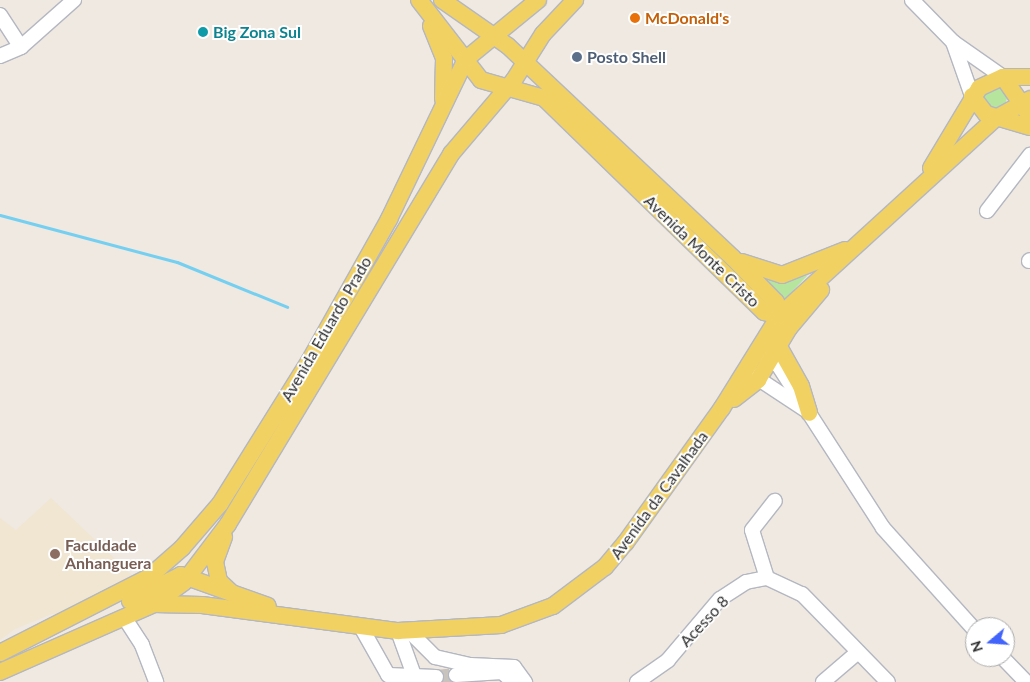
<!DOCTYPE html>
<style>
body{margin:0}
#map{position:relative;width:1030px;height:682px;overflow:hidden;background:#efe9e1;font-family:Lato,sans-serif}
div>[style]{position:absolute}
.education>*{inset:0;background:#f0e6d1}
.green>*{inset:0;background:#b6e59e}
.round{border-radius:50%}
.stream>*{height:3px;margin:-1.5px;padding:0 1.5px;transform-origin:1.5px;border-radius:1.5px;background:#75cff0}
.minor-tunnel>*{height:14px;margin-top:-7px;transform-origin:0;background:repeating-linear-gradient(90deg,#c8c4bd 0 14px,transparent 0 21px)}
.roads{filter:drop-shadow(1px 0 #b4b7c1) drop-shadow(-1px 0 #b4b7c1) drop-shadow(0 1px #b4b7c1) drop-shadow(0 -1px #b4b7c1)}
.minor>*{height:14px;margin:-7px;padding:0 7px;transform-origin:7px;border-radius:7px;background:#fff}
.major>*{height:16px;margin:-8px;padding:0 8px;transform-origin:8px;border-radius:8px;background:#f2d163}
.dots>*{width:14px;height:14px;translate:-50% -50%;box-sizing:border-box;border:2px solid #fff;border-radius:50%}
span{translate:-50% -50%;white-space:nowrap;text-align:center;line-height:1.15;-webkit-text-stroke:4px #fff;paint-order:stroke}
.food-label{font-size:16px;color:#c56008;font-weight:700}
.left{translate:0 -50%;text-align:left}
.culture-label{font-size:16px;color:#0d838f;font-weight:700}
.service-label{font-size:16px;color:#4e5e75;font-weight:700}
.street-label{font-size:16px;color:#2e2e2e}
.education-label{font-size:16px;color:#785e54;font-weight:700}
.north{position:absolute;left:965px;top:617px;width:50px;height:50px;box-sizing:border-box;background:#fff;border:1px solid #ababab;border-radius:50%;rotate:252deg;font-size:14px;font-weight:700;line-height:20px;text-align:center;color:#2e2e2e}
.north::after{content:'';display:block;margin:auto;width:18px;height:22px;background:#4264fb;clip-path:polygon(50% 0,100% 100%,50% 72%,0 100%)}
</style>
<div id="map">
<div class="education">
<i style="clip-path:polygon(51px 498px,134px 577px,59px 615px,52px 614px,15px 629px,0 640px,0 518px,16px 530px)"></i>
</div>
<div class="green">
<i class="round" style="left:983px;top:85px;width:24px;height:24px"></i>
<i style="clip-path:polygon(808px 275px,782px 302px,758px 278px,793px 280px)"></i>
</div>
<div class="stream">
<i style="left:0;top:215px;width:183px;rotate:14.9deg"></i>
<i style="left:177px;top:262px;width:119px;rotate:22.2deg"></i>
</div>
<div class="minor-tunnel">
<i style="left:436px;top:677px;width:20px;rotate:-6deg"></i>
</div>
<div class="roads">
<div class="minor">
<i style="left:912px;top:0;width:59px;rotate:45.7deg"></i>
<i style="left:953px;top:42px;width:61px;rotate:35deg"></i>
<i style="left:0;top:15px;width:38px;rotate:57deg"></i>
<i style="left:953px;top:42px;width:57px;rotate:70.6deg"></i>
<i style="left:0;top:56px;width:23px;rotate:-23deg"></i>
<i style="left:21px;top:47px;width:71px;rotate:-41.6deg"></i>
<i style="left:987px;top:211px;width:71px;rotate:-52.5deg"></i>
<i style="left:1029px;top:261px;width:1px;rotate:-45deg"></i>
<i style="left:763px;top:353px;width:19px;rotate:39deg"></i>
<i style="left:778px;top:365px;width:194px;rotate:57.2deg"></i>
<i style="left:883px;top:528px;width:137px;rotate:48deg"></i>
<i style="left:751px;top:374px;width:64px;rotate:33.4deg"></i>
<i style="left:767px;top:578px;width:50px;rotate:-107.4deg"></i>
<i style="left:752px;top:530px;width:37px;rotate:-52deg"></i>
<i style="left:124px;top:617px;width:33px;rotate:57deg"></i>
<i style="left:142px;top:645px;width:40px;rotate:69deg"></i>
<i style="left:361px;top:627px;width:55px;rotate:60.6deg"></i>
<i style="left:388px;top:675px;width:48px;rotate:2.4deg"></i>
<i style="left:398px;top:631px;width:50px;rotate:70.1deg"></i>
<i style="left:409px;top:631px;width:37px;rotate:45deg"></i>
<i style="left:435px;top:657px;width:36px;rotate:13deg"></i>
<i style="left:470px;top:665px;width:44px;rotate:2.6deg"></i>
<i style="left:514px;top:667px;width:19px;rotate:54deg"></i>
<i style="left:1002px;top:657px;width:35px;rotate:46deg"></i>
<i style="left:456px;top:675px;width:46px;rotate:-3.7deg"></i>
<i style="left:502px;top:672px;width:15px;rotate:42deg"></i>
<i style="left:637px;top:682px;width:38px;rotate:-35deg"></i>
<i style="left:668px;top:660px;width:80px;rotate:-49.6deg"></i>
<i style="left:720px;top:599px;width:31px;rotate:-33deg"></i>
<i style="left:746px;top:582px;width:21px;rotate:-11deg"></i>
<i style="left:767px;top:578px;width:38px;rotate:25deg"></i>
<i style="left:802px;top:594px;width:123px;rotate:45.7deg"></i>
<i style="left:823px;top:682px;width:46px;rotate:-40.6deg"></i>
</div>
<div class="major">
<i style="left:419px;top:0;width:101px;rotate:52.2deg"></i>
<i style="left:481px;top:80px;width:66px;rotate:15.9deg"></i>
<i style="left:544px;top:98px;width:307px;rotate:44.2deg"></i>
<i style="left:764px;top:312px;width:16px;rotate:15deg"></i>
<i style="left:442px;top:0;width:80px;rotate:34.9deg"></i>
<i style="left:508px;top:46px;width:309px;rotate:43.3deg"></i>
<i style="left:733px;top:258px;width:62px;rotate:45.7deg"></i>
<i style="left:776px;top:302px;width:39px;rotate:84deg"></i>
<i style="left:431px;top:26px;width:35px;rotate:68deg"></i>
<i style="left:444px;top:59px;width:40px;rotate:91.4deg"></i>
<i style="left:1003px;top:77px;width:47px;rotate:55.3deg"></i>
<i style="left:972px;top:96px;width:23px;rotate:52deg"></i>
<i style="left:986px;top:114px;width:46px;rotate:16.5deg"></i>
<i style="left:931px;top:168px;width:93px;rotate:-59deg"></i>
<i style="left:979px;top:88px;width:26px;rotate:-25deg"></i>
<i style="left:1003px;top:77px;width:27px"></i>
<i style="left:742px;top:262px;width:42px;rotate:18deg"></i>
<i style="left:782px;top:275px;width:68px;rotate:-21.6deg"></i>
<i style="left:778px;top:345px;width:47px;rotate:60.7deg"></i>
<i style="left:801px;top:386px;width:28px;rotate:73deg"></i>
<i style="left:734px;top:399px;width:31px;rotate:-38deg"></i>
<i style="left:758px;top:380px;width:61px;rotate:-59.2deg"></i>
<i style="left:789px;top:328px;width:50px;rotate:-49.9deg"></i>
<i style="left:224px;top:537px;width:27px;rotate:110deg"></i>
<i style="left:215px;top:562px;width:19px;rotate:78deg"></i>
<i style="left:219px;top:581px;width:18px;rotate:43deg"></i>
<i style="left:130px;top:601px;width:57px;rotate:-27deg"></i>
<i style="left:181px;top:575px;width:92px;rotate:19.6deg"></i>
<i style="left:154px;top:604px;width:37px;rotate:-36deg"></i>
<i style="left:184px;top:582px;width:73px;rotate:-52.8deg"></i>
<i style="left:228px;top:524px;width:432px;rotate:-58.9deg"></i>
<i style="left:451px;top:154px;width:97px;rotate:-49.6deg"></i>
<i style="left:514px;top:80px;width:54px;rotate:-57.8deg"></i>
<i style="left:543px;top:34px;width:47px;rotate:-46.7deg"></i>
<i style="left:0;top:653px;width:167px;rotate:-27deg"></i>
<i style="left:149px;top:577px;width:44px;rotate:-41.3deg"></i>
<i style="left:182px;top:548px;width:58px;rotate:-49.2deg"></i>
<i style="left:220px;top:504px;width:170px;rotate:-58deg"></i>
<i style="left:310px;top:360px;width:162px;rotate:-60.7deg"></i>
<i style="left:389px;top:219px;width:178px;rotate:-64.3deg"></i>
<i style="left:466px;top:59px;width:93px;rotate:-39.3deg"></i>
<i style="left:0;top:672px;width:168px;rotate:-23.8deg"></i>
<i style="left:154px;top:604px;width:48px;rotate:1.2deg"></i>
<i style="left:202px;top:605px;width:198px;rotate:7.6deg"></i>
<i style="left:398px;top:631px;width:103px;rotate:-3.3deg"></i>
<i style="left:501px;top:625px;width:55px;rotate:-20.1deg"></i>
<i style="left:553px;top:606px;width:65px;rotate:-36.9deg"></i>
<i style="left:605px;top:567px;width:33px;rotate:-50deg"></i>
<i style="left:626px;top:542px;width:165px;rotate:-54.4deg"></i>
<i style="left:722px;top:408px;width:108px;rotate:-58.2deg"></i>
<i style="left:779px;top:316px;width:294px;rotate:-42.4deg"></i>
<i style="left:996px;top:118px;width:39px;rotate:-29deg"></i>
</div>
</div>
<div class="dots">
<i style="left:635px;top:18px;background:#e8710a"></i>
<i style="left:203px;top:32px;background:#0f9aa8"></i>
<i style="left:577px;top:57px;background:#5c6f8a"></i>
<i style="left:55px;top:554px;background:#8d6e63"></i>
</div>
<div class="food-label">
<span class="left" style="left:645px;top:18px">McDonald's</span>
</div>
<div class="culture-label">
<span class="left" style="left:213px;top:32px">Big Zona Sul</span>
</div>
<div class="service-label">
<span class="left" style="left:587px;top:57px">Posto Shell</span>
</div>
<div class="street-label">
<span style="left:702px;top:251px;rotate:44deg">Avenida Monte Cristo</span>
<span style="left:326px;top:329px;rotate:-60deg">Avenida Eduardo Prado</span>
<span style="left:659px;top:495px;rotate:-54deg">Avenida da Cavalhada</span>
<span style="left:704px;top:621px;rotate:-47deg">Acesso 8</span>
</div>
<div class="education-label">
<span class="left" style="left:65px;top:554px">Faculdade<br>Anhanguera</span>
</div>
<div class="north">N</div>
</div>
